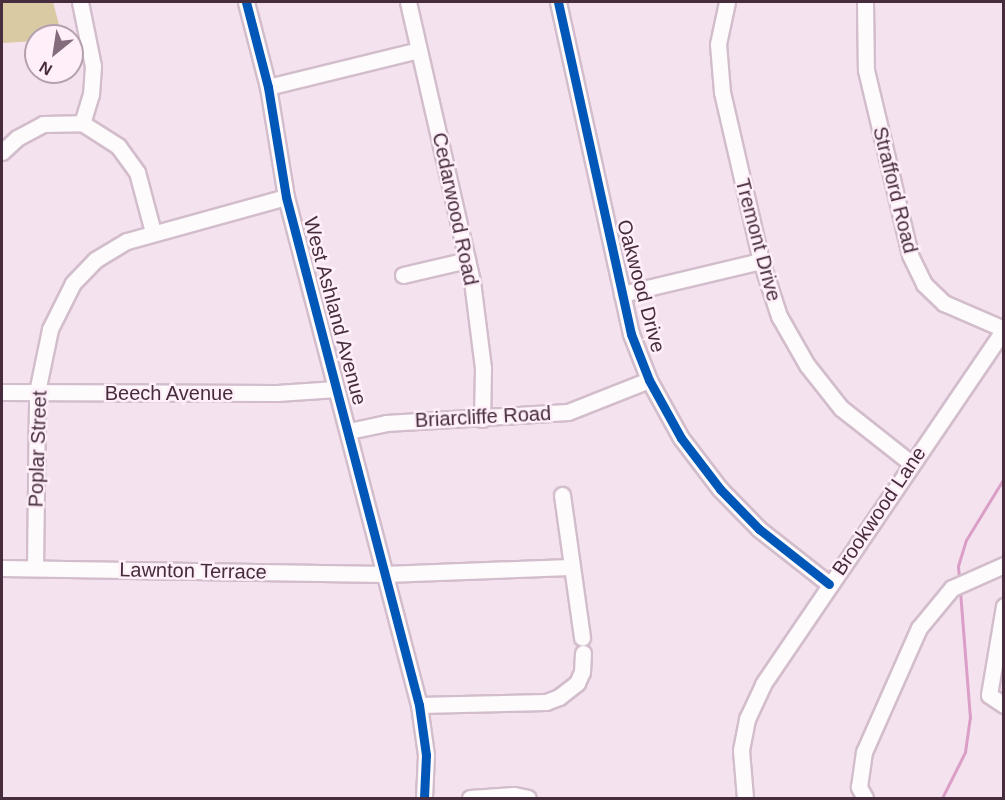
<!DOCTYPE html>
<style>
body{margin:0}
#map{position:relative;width:1005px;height:800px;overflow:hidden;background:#f4e3ee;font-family:Arial,sans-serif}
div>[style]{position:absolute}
.green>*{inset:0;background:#d9caa4}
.stream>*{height:3px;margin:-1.5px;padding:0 1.5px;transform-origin:1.5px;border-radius:1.5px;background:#da9ec7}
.roads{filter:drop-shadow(2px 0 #d3bdcc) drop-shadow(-2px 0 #d3bdcc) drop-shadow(0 2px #d3bdcc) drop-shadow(0 -2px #d3bdcc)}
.minor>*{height:15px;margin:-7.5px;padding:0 7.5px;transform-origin:7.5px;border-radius:7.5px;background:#fdfbfc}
.cycleway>*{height:9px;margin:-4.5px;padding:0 4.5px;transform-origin:4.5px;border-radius:4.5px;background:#0057b8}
span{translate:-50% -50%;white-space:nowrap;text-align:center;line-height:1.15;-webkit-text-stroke:5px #feeff8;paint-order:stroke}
.street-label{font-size:20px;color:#472c3e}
.frame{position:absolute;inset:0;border:3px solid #472c3e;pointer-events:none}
.north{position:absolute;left:24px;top:24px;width:60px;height:60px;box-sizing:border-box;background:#feeff8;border:2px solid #b5a1ae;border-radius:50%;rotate:210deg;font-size:16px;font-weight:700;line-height:24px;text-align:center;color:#472c3e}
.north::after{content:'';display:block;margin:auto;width:21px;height:27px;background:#846c7c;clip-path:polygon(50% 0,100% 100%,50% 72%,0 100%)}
</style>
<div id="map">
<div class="green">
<i style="clip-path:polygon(2px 2px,53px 2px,62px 36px,36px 36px,36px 41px,2px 43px)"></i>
</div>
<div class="stream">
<i style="left:959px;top:578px;width:12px;rotate:-95deg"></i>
<i style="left:958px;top:566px;width:27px;rotate:-73deg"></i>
<i style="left:966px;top:540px;width:73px;rotate:-58.5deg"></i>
<i style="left:942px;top:798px;width:51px;rotate:-63.4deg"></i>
<i style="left:965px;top:752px;width:34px;rotate:-82deg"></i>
<i style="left:970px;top:718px;width:127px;rotate:-94.5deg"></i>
</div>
<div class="roads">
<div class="minor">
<i style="left:80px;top:2px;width:65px;rotate:78.5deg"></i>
<i style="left:93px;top:66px;width:28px;rotate:94deg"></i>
<i style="left:91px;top:94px;width:30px;rotate:107deg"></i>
<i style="left:246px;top:2px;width:88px;rotate:75.5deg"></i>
<i style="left:268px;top:87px;width:111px;rotate:80.7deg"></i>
<i style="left:286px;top:197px;width:525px;rotate:75.33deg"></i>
<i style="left:419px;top:705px;width:50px;rotate:82deg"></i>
<i style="left:426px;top:755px;width:43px;rotate:92.7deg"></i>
<i style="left:408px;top:2px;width:286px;rotate:77.1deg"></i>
<i style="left:472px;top:281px;width:88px;rotate:82.8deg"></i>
<i style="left:483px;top:368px;width:51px;rotate:91.1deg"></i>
<i style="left:558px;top:2px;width:340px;rotate:77.6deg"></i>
<i style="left:631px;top:334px;width:49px;rotate:68.6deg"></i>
<i style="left:649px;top:380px;width:66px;rotate:61.1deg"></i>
<i style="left:681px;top:438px;width:64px;rotate:52.6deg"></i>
<i style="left:720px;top:489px;width:56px;rotate:45.7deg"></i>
<i style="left:759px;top:529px;width:89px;rotate:38.2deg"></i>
<i style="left:727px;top:2px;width:43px;rotate:102.1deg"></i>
<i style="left:718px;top:44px;width:48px;rotate:85.2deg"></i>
<i style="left:722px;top:92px;width:173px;rotate:77deg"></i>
<i style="left:761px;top:261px;width:58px;rotate:71.9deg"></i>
<i style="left:779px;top:316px;width:56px;rotate:60.3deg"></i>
<i style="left:807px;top:365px;width:55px;rotate:51.7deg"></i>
<i style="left:841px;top:408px;width:89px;rotate:38.2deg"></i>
<i style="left:865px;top:2px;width:68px;rotate:89.2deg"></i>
<i style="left:866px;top:70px;width:190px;rotate:76.6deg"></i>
<i style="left:910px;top:255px;width:32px;rotate:64deg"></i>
<i style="left:924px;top:284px;width:28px;rotate:44deg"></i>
<i style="left:944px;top:303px;width:65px;rotate:23.4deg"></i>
<i style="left:268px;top:87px;width:155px;rotate:-13.8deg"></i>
<i style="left:2px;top:152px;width:21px;rotate:-43deg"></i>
<i style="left:17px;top:138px;width:30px;rotate:-28deg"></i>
<i style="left:43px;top:124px;width:39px;rotate:-1deg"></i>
<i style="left:82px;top:123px;width:43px;rotate:32.6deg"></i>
<i style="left:118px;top:146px;width:32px;rotate:54deg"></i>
<i style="left:137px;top:172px;width:62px;rotate:75.1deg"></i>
<i style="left:403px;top:275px;width:66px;rotate:-13.2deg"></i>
<i style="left:622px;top:294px;width:143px;rotate:-13.4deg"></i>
<i style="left:2px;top:392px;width:275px;rotate:0.2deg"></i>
<i style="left:277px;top:393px;width:59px;rotate:-3.9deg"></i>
<i style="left:349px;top:431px;width:38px;rotate:-12deg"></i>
<i style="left:386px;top:423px;width:182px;rotate:-3.5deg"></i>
<i style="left:568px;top:412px;width:87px;rotate:-21.6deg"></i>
<i style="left:562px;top:495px;width:144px;rotate:82deg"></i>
<i style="left:2px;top:568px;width:383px;rotate:0.9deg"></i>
<i style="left:385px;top:574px;width:185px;rotate:-2.2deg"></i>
<i style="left:35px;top:568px;width:176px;rotate:-89.3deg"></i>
<i style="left:37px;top:392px;width:64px;rotate:-78.3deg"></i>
<i style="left:50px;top:329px;width:51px;rotate:-63.4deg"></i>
<i style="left:73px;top:283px;width:32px;rotate:-46deg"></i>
<i style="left:95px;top:260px;width:37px;rotate:-31deg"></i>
<i style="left:127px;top:241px;width:165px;rotate:-15.5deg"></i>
<i style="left:1004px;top:606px;width:90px;rotate:99.6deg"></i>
<i style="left:989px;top:695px;width:18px;rotate:34deg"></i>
<i style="left:419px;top:705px;width:127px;rotate:-1.4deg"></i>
<i style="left:546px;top:702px;width:14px;rotate:-21deg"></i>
<i style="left:559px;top:697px;width:23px;rotate:-38deg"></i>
<i style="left:577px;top:683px;width:12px;rotate:-66deg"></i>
<i style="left:582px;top:672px;width:19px;rotate:-87deg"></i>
<i style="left:470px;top:798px;width:44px;rotate:-3.9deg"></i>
<i style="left:514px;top:795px;width:14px;rotate:12deg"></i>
<i style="left:745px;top:798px;width:48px;rotate:-94.8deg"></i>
<i style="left:741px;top:750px;width:32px;rotate:-79deg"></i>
<i style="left:747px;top:719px;width:38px;rotate:-65deg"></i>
<i style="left:763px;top:684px;width:428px;rotate:-55.8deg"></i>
<i style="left:865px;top:798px;width:13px;rotate:-119deg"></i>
<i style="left:859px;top:787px;width:35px;rotate:-82deg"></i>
<i style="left:864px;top:752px;width:136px;rotate:-66.1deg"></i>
<i style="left:919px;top:628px;width:52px;rotate:-50.5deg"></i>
<i style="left:952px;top:588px;width:57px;rotate:-23.9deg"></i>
</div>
</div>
<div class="cycleway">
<i style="left:246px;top:2px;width:88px;rotate:75.5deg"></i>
<i style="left:268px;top:87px;width:111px;rotate:80.7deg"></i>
<i style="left:286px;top:197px;width:525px;rotate:75.33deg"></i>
<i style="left:419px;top:705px;width:50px;rotate:82deg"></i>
<i style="left:426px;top:755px;width:43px;rotate:92.7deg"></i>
<i style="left:558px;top:2px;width:340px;rotate:77.6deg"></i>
<i style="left:631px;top:334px;width:49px;rotate:68.6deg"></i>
<i style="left:649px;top:380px;width:66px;rotate:61.1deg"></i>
<i style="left:681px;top:438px;width:64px;rotate:52.6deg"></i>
<i style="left:720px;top:489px;width:56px;rotate:45.7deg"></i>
<i style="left:759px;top:529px;width:89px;rotate:38.2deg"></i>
</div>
<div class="street-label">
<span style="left:895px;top:190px;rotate:76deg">Strafford Road</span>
<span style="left:455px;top:209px;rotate:78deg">Cedarwood Road</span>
<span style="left:758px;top:240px;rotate:75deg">Tremont Drive</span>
<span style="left:641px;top:286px;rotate:75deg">Oakwood Drive</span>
<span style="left:335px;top:311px;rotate:75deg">West Ashland Avenue</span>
<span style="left:169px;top:393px">Beech Avenue</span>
<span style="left:483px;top:417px;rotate:-3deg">Briarcliffe Road</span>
<span style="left:38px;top:449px;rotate:-88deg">Poplar Street</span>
<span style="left:879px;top:511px;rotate:-56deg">Brookwood Lane</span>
<span style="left:193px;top:571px;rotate:1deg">Lawnton Terrace</span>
</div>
<div class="frame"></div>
<div class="north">N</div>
</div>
